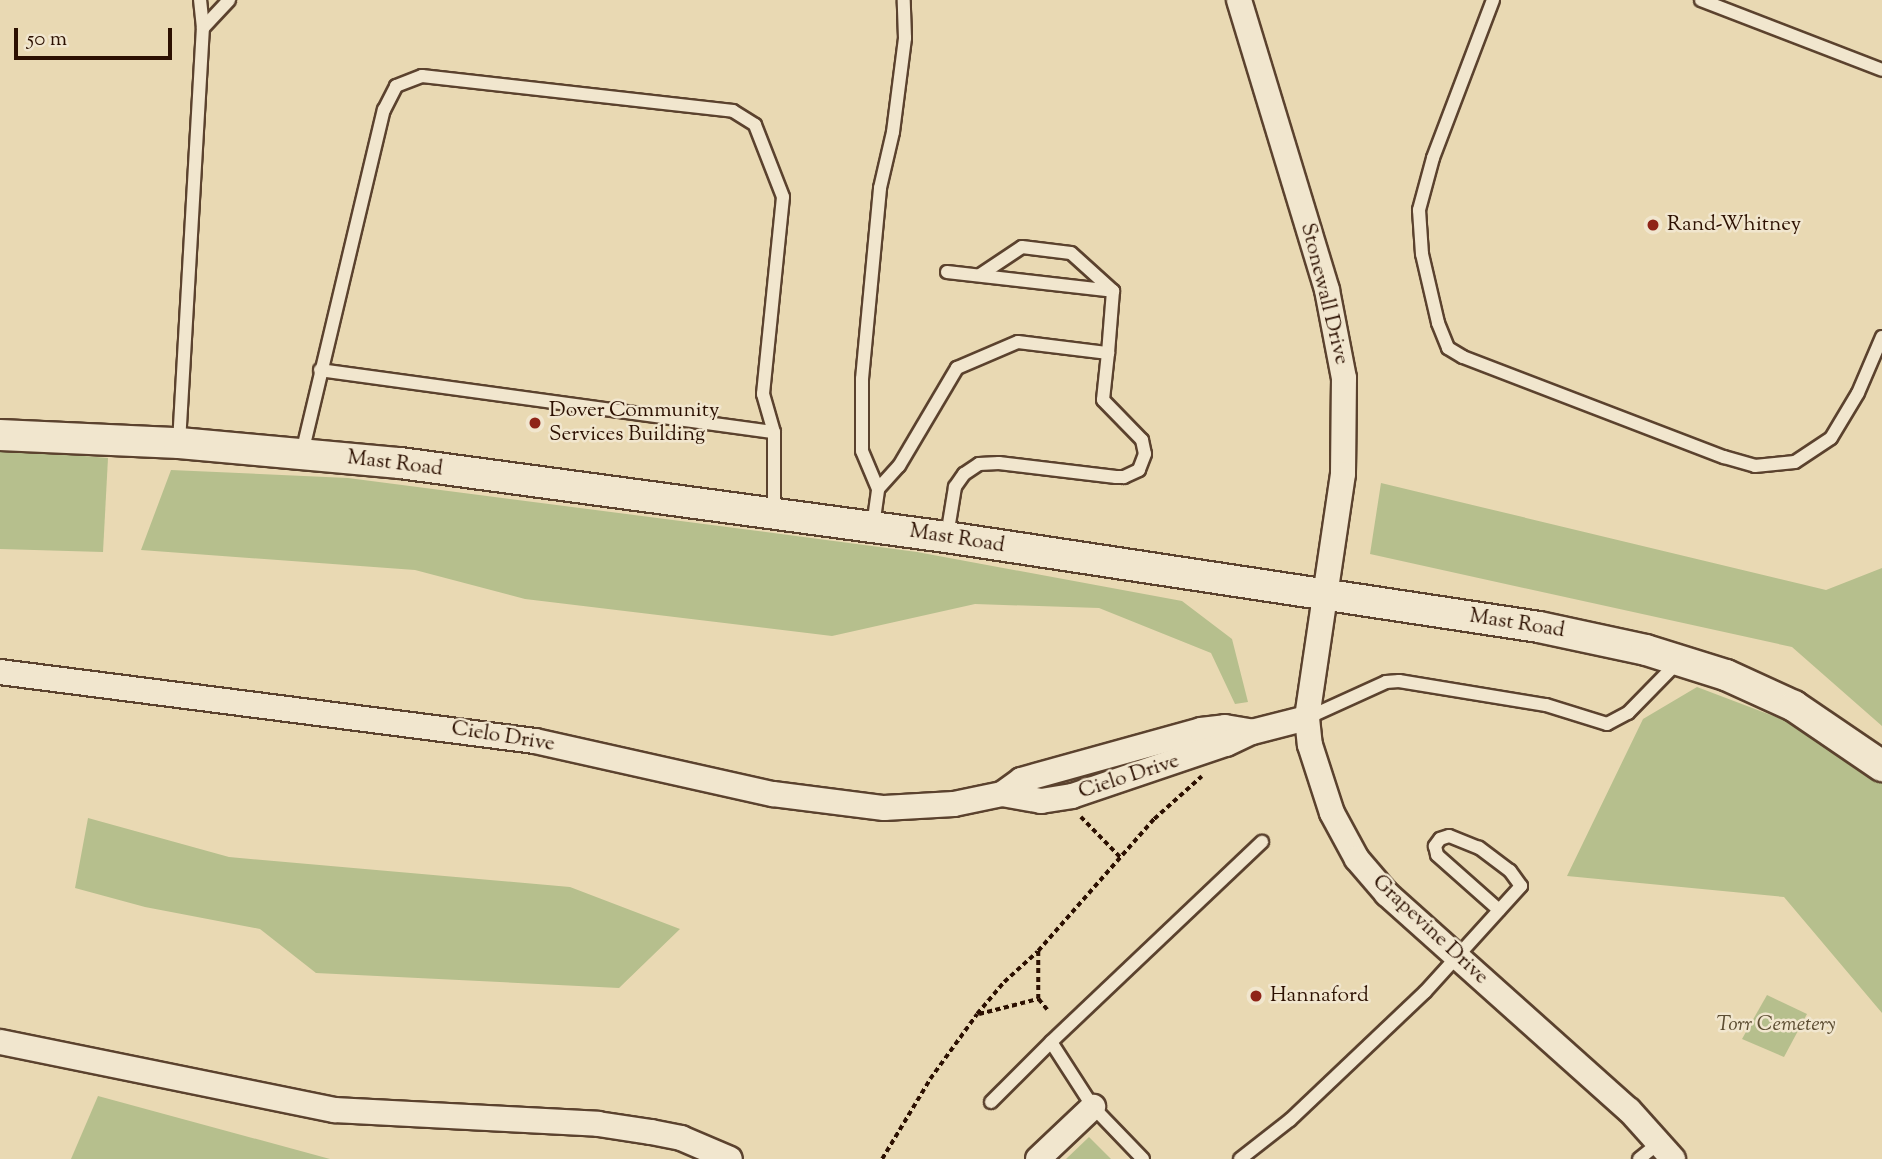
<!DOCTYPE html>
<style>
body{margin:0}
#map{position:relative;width:1882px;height:1159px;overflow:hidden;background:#e9d9b3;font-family:"Sorts Mill Goudy",serif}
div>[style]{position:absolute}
.green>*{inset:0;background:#b6bf8d}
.path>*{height:3.5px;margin-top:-1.75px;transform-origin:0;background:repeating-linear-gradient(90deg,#2c1001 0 5px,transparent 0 8.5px)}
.roads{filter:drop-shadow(2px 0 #5b422e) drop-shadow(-2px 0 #5b422e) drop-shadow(0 2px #5b422e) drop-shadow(0 -2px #5b422e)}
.service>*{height:12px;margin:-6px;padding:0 6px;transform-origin:6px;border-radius:6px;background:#f1e6ce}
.minor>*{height:24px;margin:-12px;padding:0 12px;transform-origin:12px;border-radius:12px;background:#f1e6ce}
.tertiary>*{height:30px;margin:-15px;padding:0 15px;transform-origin:15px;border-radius:15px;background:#f1e6ce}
.dots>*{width:19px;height:19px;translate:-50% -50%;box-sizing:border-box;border:4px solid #f1e6ce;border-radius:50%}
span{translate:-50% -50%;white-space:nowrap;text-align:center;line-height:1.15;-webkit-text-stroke:5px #f1e6ce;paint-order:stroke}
.poi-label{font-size:21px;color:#2c1001}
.left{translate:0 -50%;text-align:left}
.street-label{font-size:21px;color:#2c1001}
.park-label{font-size:21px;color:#5c4d32;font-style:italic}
.scale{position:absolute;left:14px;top:28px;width:158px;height:32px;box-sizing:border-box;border:4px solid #2c1001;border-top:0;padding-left:9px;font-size:21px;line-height:24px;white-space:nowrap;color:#2c1001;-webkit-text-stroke:5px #f1e6ce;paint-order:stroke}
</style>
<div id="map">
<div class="green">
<i style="clip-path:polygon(0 449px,108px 458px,103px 552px,0 549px)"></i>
<i style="clip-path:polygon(171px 470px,348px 478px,727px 527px,917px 552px,1182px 601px,1232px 639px,1248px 702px,1235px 704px,1211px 653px,1099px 608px,975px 604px,832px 636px,525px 599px,415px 570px,141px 550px)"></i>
<i style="clip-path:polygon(1381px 483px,1826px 590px,1882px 568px,1882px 726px,1792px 647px,1370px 554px)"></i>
<i style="clip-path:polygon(1697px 687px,1784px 720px,1882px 783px,1882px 1013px,1784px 897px,1567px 876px,1643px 719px)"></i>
<i style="clip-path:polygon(88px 818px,229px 857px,570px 887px,680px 929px,619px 988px,316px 973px,260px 929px,145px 907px,75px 888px)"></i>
<i style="clip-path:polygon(1767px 995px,1807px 1014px,1784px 1057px,1742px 1039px)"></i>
<i style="clip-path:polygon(98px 1096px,330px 1159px,71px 1159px)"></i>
<i style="clip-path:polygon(1089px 1137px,1111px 1159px,1066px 1159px)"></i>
</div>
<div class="path">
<i style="left:1081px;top:817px;width:57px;rotate:45.7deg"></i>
<i style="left:1047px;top:1010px;width:14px;rotate:-129deg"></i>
<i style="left:1038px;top:999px;width:48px;rotate:-90deg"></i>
<i style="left:1038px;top:951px;width:176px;rotate:-48.7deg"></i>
<i style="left:1154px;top:819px;width:64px;rotate:-41.9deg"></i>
<i style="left:979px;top:1014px;width:61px;rotate:-14.3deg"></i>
<i style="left:882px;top:1159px;width:93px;rotate:-59deg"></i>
<i style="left:930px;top:1079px;width:80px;rotate:-54.1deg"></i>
<i style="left:977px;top:1014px;width:42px;rotate:-49.8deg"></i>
<i style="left:1004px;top:982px;width:45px;rotate:-42.3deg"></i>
</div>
<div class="roads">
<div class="service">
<i style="left:1493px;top:0;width:169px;rotate:110.8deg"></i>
<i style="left:1433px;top:158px;width:54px;rotate:105.1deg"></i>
<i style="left:1419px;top:210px;width:44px;rotate:86.1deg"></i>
<i style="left:1422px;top:254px;width:71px;rotate:76.9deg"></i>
<i style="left:1438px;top:323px;width:27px;rotate:68deg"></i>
<i style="left:1448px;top:348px;width:17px;rotate:31deg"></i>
<i style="left:1463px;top:357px;width:280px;rotate:21deg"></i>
<i style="left:1724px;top:457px;width:32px;rotate:16deg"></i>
<i style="left:1755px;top:466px;width:40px;rotate:-5.7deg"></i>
<i style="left:1795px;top:462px;width:43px;rotate:-33.7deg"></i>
<i style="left:1831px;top:438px;width:52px;rotate:-59deg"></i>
<i style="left:1858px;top:393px;width:61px;rotate:-66.8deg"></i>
<i style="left:1701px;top:0;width:194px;rotate:21.1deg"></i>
<i style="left:203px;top:28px;width:38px;rotate:-47deg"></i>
<i style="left:947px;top:272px;width:167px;rotate:6.5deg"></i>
<i style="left:1113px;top:291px;width:62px;rotate:94.6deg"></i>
<i style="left:980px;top:275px;width:50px;rotate:-33.7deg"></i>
<i style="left:1022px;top:247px;width:49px;rotate:7deg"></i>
<i style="left:1071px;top:253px;width:57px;rotate:42.1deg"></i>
<i style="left:320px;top:370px;width:458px;rotate:7.8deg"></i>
<i style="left:179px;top:443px;width:416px;rotate:-86.7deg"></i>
<i style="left:203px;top:28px;width:28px;rotate:-96deg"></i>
<i style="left:302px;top:453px;width:353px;rotate:-76.6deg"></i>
<i style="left:384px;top:110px;width:27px;rotate:-63deg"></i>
<i style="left:396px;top:86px;width:28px;rotate:-21deg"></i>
<i style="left:422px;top:76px;width:313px;rotate:6.4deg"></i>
<i style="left:733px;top:111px;width:26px;rotate:32deg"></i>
<i style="left:755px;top:125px;width:77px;rotate:68.7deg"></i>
<i style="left:783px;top:197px;width:198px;rotate:95.8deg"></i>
<i style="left:763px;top:394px;width:40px;rotate:74deg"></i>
<i style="left:774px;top:432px;width:82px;rotate:90deg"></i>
<i style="left:878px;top:489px;width:41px;rotate:-112.8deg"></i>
<i style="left:862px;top:451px;width:72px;rotate:-90deg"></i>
<i style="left:862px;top:379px;width:192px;rotate:-84.6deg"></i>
<i style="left:880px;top:188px;width:57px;rotate:-76.9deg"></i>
<i style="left:893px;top:132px;width:95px;rotate:-82.7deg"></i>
<i style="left:905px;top:38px;width:38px;rotate:-92deg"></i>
<i style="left:873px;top:526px;width:37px;rotate:-82deg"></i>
<i style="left:878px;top:489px;width:31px;rotate:-48deg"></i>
<i style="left:899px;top:466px;width:114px;rotate:-59.4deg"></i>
<i style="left:957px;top:368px;width:66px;rotate:-23.1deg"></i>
<i style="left:1018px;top:342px;width:91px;rotate:7deg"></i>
<i style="left:1108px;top:353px;width:47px;rotate:96.1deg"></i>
<i style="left:1103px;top:400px;width:56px;rotate:45.7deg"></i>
<i style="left:1142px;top:440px;width:14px;rotate:78deg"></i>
<i style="left:1145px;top:454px;width:17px;rotate:111deg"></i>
<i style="left:1139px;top:470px;width:17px;rotate:155deg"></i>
<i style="left:1124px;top:477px;width:8px;rotate:180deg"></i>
<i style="left:1116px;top:477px;width:118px;rotate:-173.2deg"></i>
<i style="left:999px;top:463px;width:20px;rotate:177deg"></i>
<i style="left:979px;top:464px;width:18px;rotate:146deg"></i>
<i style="left:964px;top:474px;width:16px;rotate:125deg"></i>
<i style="left:955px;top:487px;width:50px;rotate:99.3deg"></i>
<i style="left:1307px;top:718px;width:87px;rotate:-24.5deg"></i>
<i style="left:1386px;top:682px;width:13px;rotate:-4deg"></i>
<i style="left:1399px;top:681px;width:149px;rotate:9.3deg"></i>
<i style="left:1546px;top:705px;width:64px;rotate:17.3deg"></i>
<i style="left:1607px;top:724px;width:24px;rotate:-28deg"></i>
<i style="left:1628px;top:713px;width:71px;rotate:-45.6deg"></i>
<i style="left:991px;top:1102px;width:85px;rotate:-45deg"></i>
<i style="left:1143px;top:1159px;width:72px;rotate:-133.9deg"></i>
<i style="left:1093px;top:1107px;width:77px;rotate:-122.9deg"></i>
<i style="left:1051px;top:1042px;width:291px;rotate:-43.5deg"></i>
<i style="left:1240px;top:1159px;width:63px;rotate:-38deg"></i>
<i style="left:1290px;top:1120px;width:186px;rotate:-43.5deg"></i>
<i style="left:1425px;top:992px;width:143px;rotate:-47.8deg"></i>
<i style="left:1521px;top:886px;width:19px;rotate:-126deg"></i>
<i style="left:1510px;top:871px;width:39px;rotate:-143deg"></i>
<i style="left:1479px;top:848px;width:32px;rotate:-158deg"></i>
<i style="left:1449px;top:836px;width:9px;rotate:162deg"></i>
<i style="left:1440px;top:839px;width:9px;rotate:126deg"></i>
<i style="left:1435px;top:846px;width:9px;rotate:77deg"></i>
<i style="left:1437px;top:855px;width:83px;rotate:41.6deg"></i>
<i style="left:1639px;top:1159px;width:26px;rotate:-39deg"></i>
</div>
<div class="minor">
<i style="left:1239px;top:0;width:303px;rotate:73.1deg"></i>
<i style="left:1327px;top:290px;width:90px;rotate:79.1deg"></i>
<i style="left:1344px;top:378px;width:96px;rotate:90.6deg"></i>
<i style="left:1343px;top:474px;width:247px;rotate:98.4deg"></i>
<i style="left:1307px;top:718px;width:27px;rotate:84deg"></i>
<i style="left:1310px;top:745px;width:71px;rotate:72.1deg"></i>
<i style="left:1332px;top:813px;width:52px;rotate:61.5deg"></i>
<i style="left:1357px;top:859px;width:46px;rotate:49.4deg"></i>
<i style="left:1387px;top:894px;width:324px;rotate:41.8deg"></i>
<i style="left:1629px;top:1110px;width:66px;rotate:48.1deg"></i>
<i style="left:0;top:672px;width:539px;rotate:7.35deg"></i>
<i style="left:535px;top:741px;width:244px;rotate:12.6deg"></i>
<i style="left:773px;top:794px;width:112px;rotate:7.2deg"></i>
<i style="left:884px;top:808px;width:70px;rotate:-3.3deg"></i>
<i style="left:954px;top:804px;width:49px;rotate:-11.8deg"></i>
<i style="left:1002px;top:794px;width:24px;rotate:-36deg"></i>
<i style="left:1021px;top:780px;width:187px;rotate:-15.5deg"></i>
<i style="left:1201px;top:730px;width:24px;rotate:-7deg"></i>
<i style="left:1225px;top:727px;width:27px;rotate:10deg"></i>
<i style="left:1002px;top:794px;width:40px;rotate:10deg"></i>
<i style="left:1041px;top:801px;width:31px;rotate:-9deg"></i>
<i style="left:1072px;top:796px;width:163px;rotate:-18.7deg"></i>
<i style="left:1226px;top:744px;width:29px;rotate:-25deg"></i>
<i style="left:1252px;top:732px;width:57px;rotate:-14.3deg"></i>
<i style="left:0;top:1042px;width:341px;rotate:11.5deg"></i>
<i style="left:334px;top:1110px;width:264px;rotate:3deg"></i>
<i style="left:598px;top:1124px;width:54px;rotate:8.6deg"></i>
<i style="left:651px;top:1132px;width:31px;rotate:11deg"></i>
<i style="left:681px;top:1138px;width:53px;rotate:23.2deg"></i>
<i style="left:1038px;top:1159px;width:76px;rotate:-43.4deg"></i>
</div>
<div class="tertiary">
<i style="left:0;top:435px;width:179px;rotate:2.6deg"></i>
<i style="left:179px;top:443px;width:222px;rotate:5.2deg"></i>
<i style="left:400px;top:463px;width:551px;rotate:7.72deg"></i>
<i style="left:946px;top:537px;width:600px;rotate:8.63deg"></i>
<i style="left:1539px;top:627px;width:109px;rotate:12.1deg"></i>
<i style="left:1646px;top:650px;width:84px;rotate:17.4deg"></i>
<i style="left:1726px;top:675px;width:75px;rotate:24.5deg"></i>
<i style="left:1794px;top:706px;width:107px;rotate:34.3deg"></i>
</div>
</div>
<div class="dots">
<i style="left:1653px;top:225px;background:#8f2418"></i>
<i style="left:535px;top:423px;background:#8f2418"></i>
<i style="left:1256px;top:996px;background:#8f2418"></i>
</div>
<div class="poi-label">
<span class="left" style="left:1667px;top:225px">Rand-Whitney</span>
<span class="left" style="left:549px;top:423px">Dover Community<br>Services Building</span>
<span class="left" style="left:1270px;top:996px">Hannaford</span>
</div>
<div class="street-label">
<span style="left:1324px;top:294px;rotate:76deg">Stonewall Drive</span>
<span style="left:395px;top:464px;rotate:7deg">Mast Road</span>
<span style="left:957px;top:539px;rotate:9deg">Mast Road</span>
<span style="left:1517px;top:624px;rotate:9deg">Mast Road</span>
<span style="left:503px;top:737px;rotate:9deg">Cielo Drive</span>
<span style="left:1129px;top:777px;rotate:-18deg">Cielo Drive</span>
<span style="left:1430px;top:930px;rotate:43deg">Grapevine Drive</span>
</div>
<div class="park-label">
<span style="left:1776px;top:1025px">Torr Cemetery</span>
</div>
<div class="scale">50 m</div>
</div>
